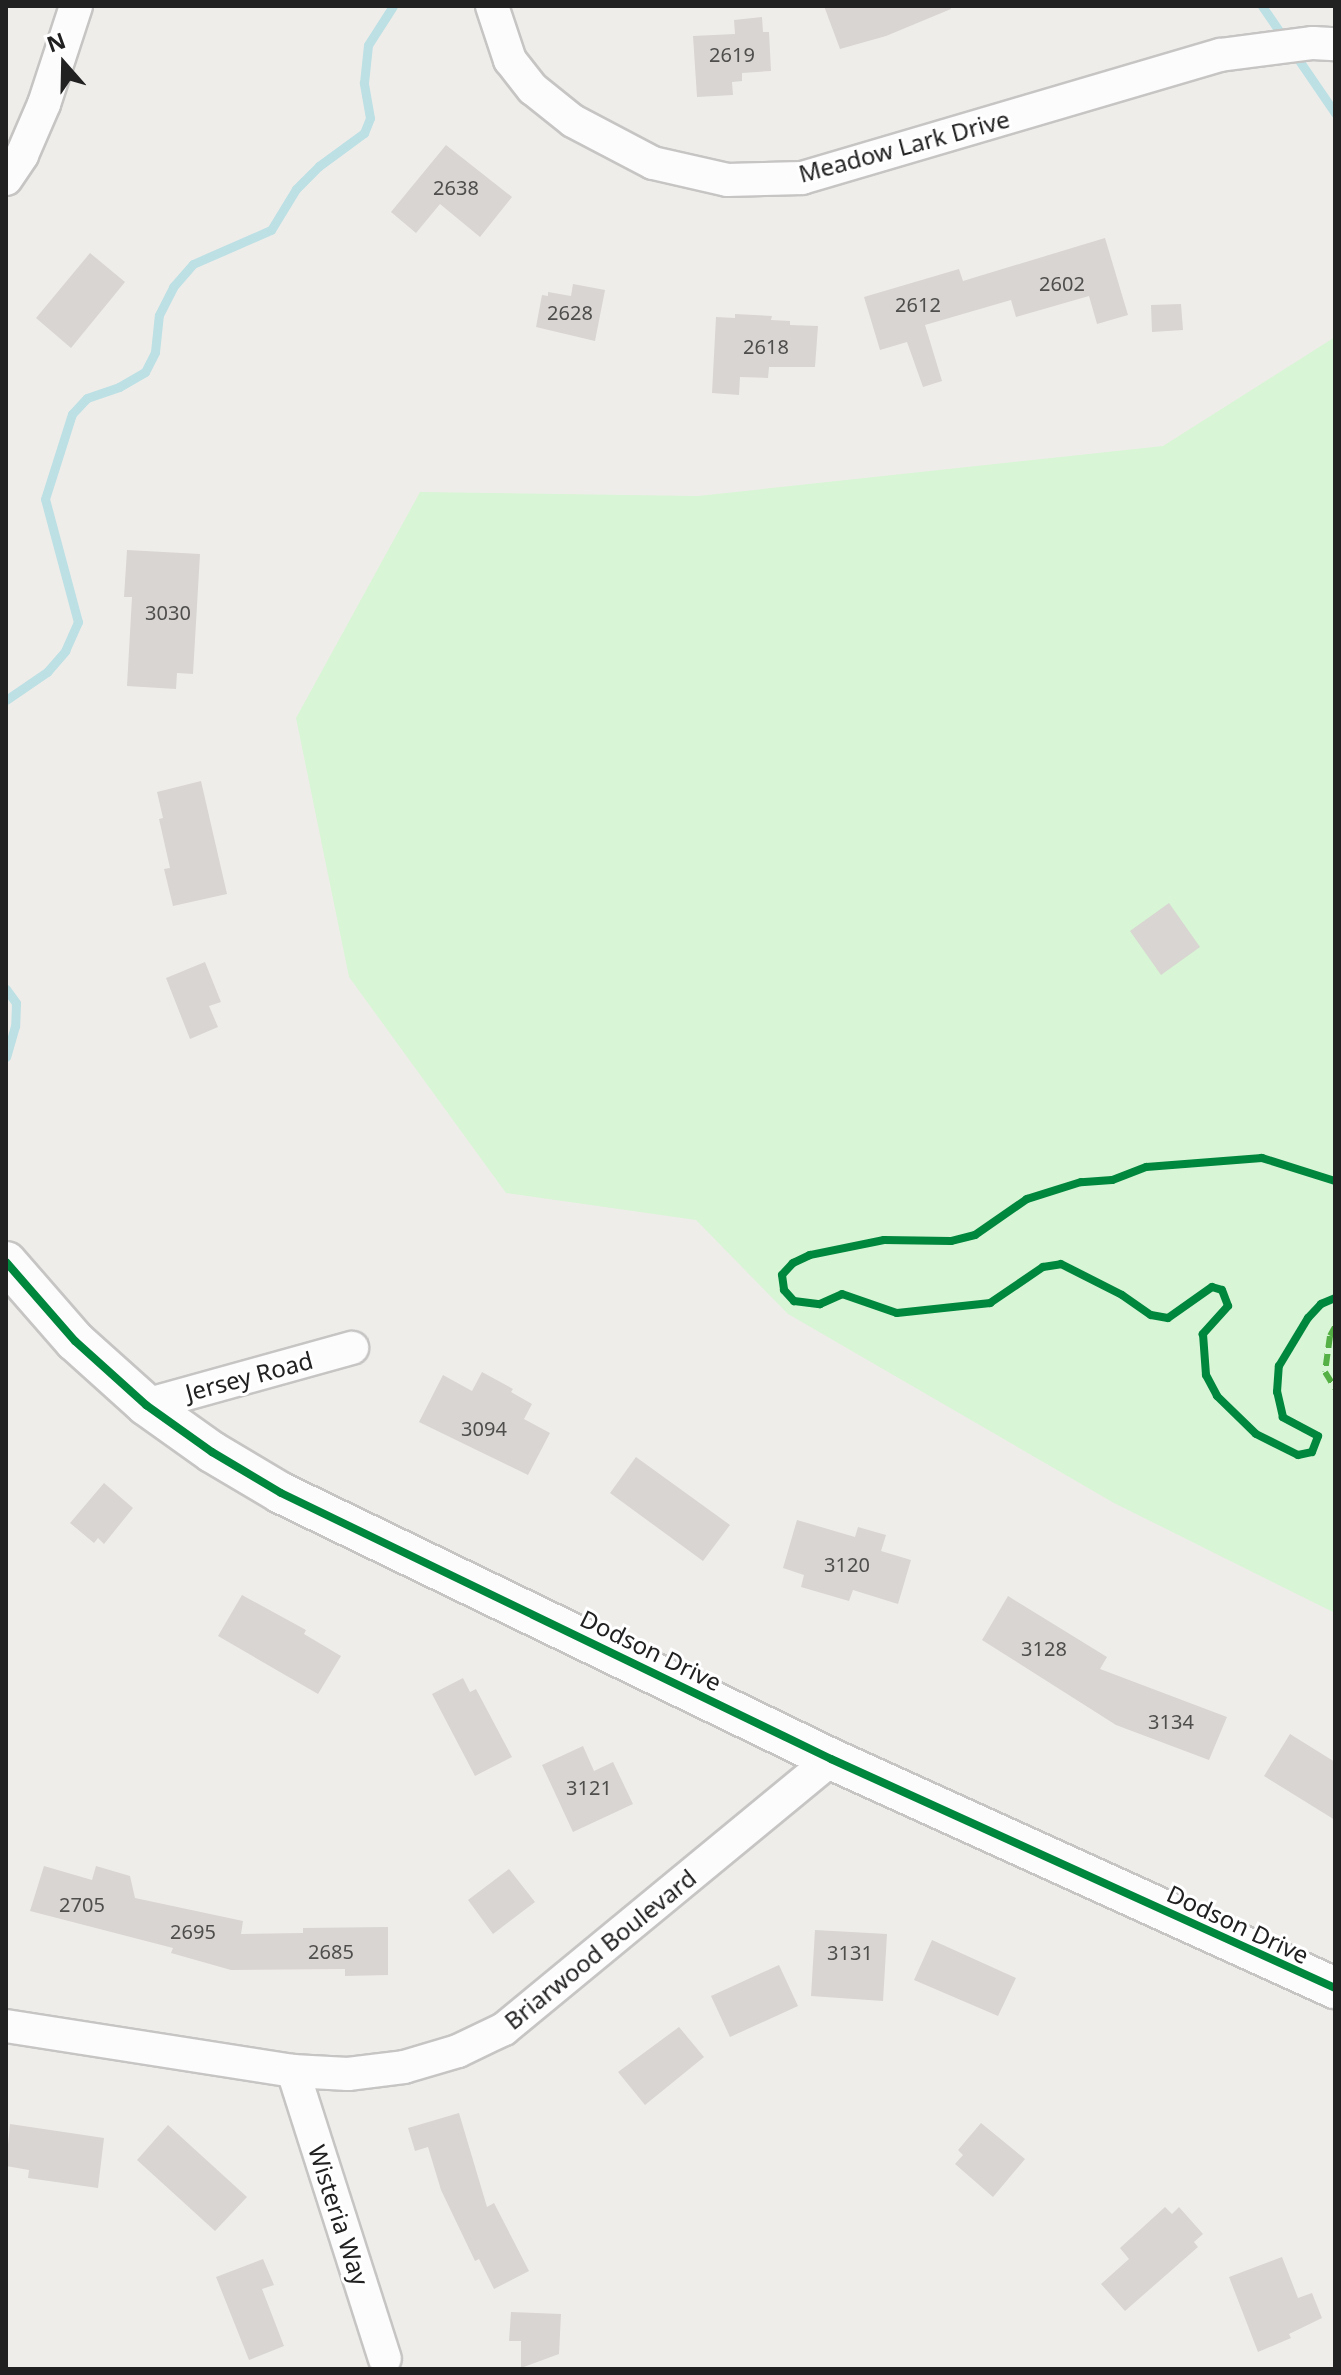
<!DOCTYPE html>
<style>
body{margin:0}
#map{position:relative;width:1341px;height:2375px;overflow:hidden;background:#efedea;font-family:"Noto Sans",sans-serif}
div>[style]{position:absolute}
.park>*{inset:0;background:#d8f5d5}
.stream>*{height:9px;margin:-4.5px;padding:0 4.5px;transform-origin:4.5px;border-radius:4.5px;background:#bce0e4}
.building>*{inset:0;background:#d8d5d2}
.roads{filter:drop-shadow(2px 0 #c6c5c4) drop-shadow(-2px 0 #c6c5c4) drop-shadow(0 2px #c6c5c4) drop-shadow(0 -2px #c6c5c4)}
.minor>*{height:32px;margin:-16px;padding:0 16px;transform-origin:16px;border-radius:16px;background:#fdfcfc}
.tertiary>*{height:40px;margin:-20px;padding:0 20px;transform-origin:20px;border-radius:20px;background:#fdfcfc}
.quiet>*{height:6px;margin-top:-3px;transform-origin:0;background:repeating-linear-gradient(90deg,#55b145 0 12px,transparent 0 18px)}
.cycleway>*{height:8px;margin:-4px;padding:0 4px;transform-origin:4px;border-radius:4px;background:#00873e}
span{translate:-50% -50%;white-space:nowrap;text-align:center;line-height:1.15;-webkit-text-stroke:6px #fff;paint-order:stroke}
.number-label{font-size:20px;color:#4f4e4d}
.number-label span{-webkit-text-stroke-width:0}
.street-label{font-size:24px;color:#212121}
.frame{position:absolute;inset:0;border:8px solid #212121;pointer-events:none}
.north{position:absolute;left:24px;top:24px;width:80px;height:80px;-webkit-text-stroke:6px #fff;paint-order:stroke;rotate:340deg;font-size:22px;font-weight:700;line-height:32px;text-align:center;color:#212121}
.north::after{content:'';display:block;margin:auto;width:28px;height:36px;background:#212121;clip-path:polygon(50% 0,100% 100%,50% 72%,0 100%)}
</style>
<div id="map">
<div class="park">
<i style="clip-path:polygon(1335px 337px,1335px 1613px,1114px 1503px,788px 1314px,696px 1220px,506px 1193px,349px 977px,296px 718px,420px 492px,698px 496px,1163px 446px)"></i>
</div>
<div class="stream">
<i style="left:1262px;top:6px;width:42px;rotate:55.6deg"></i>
<i style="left:1294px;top:53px;width:73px;rotate:55.7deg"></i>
<i style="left:6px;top:700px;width:50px;rotate:-34.3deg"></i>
<i style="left:47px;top:672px;width:28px;rotate:-49deg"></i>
<i style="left:65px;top:651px;width:32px;rotate:-66deg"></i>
<i style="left:78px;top:622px;width:127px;rotate:-105deg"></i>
<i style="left:45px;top:499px;width:89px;rotate:-72.4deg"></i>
<i style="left:72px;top:414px;width:22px;rotate:-47deg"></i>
<i style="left:87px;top:398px;width:34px;rotate:-19deg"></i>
<i style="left:119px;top:387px;width:30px;rotate:-30deg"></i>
<i style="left:145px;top:372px;width:22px;rotate:-63deg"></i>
<i style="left:155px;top:352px;width:37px;rotate:-84deg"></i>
<i style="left:159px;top:315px;width:31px;rotate:-63deg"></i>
<i style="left:173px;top:287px;width:30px;rotate:-49deg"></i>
<i style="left:193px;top:264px;width:85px;rotate:-23.6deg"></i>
<i style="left:271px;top:230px;width:48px;rotate:-58.6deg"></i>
<i style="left:296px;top:189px;width:33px;rotate:-45deg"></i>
<i style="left:319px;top:166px;width:56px;rotate:-36.3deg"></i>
<i style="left:364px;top:133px;width:16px;rotate:-68deg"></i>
<i style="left:370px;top:118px;width:36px;rotate:-100deg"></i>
<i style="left:364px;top:83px;width:38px;rotate:-84deg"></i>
<i style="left:368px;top:45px;width:46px;rotate:-57.3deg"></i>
<i style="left:6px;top:989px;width:17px;rotate:54deg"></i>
<i style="left:16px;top:1003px;width:23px;rotate:92deg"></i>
<i style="left:15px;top:1026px;width:32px;rotate:106deg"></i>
</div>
<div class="building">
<i style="clip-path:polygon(824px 6px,950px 6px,951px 9px,886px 36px,840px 49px)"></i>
<i style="clip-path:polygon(762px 17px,763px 32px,769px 32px,771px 71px,742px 73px,742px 81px,732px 82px,733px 95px,697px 97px,693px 36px,735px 34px,734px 20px)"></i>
<i style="clip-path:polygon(446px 145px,512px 197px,480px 237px,440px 204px,416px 233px,391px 212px)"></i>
<i style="clip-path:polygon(1105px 238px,1128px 315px,1097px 324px,1089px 296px,1016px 317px,1011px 300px,925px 325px,942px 381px,923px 387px,907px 342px,880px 350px,864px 297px,959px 269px,963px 281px)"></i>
<i style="clip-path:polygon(90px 253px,125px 282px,71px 348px,36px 318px)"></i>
<i style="clip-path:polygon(573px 284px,605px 290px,595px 341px,536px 327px,542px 295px,548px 296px,548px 292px,571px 296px)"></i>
<i style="clip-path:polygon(1181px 304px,1183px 330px,1152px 332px,1151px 305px)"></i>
<i style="clip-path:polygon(735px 314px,772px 316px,771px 320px,790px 321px,790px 325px,818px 326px,815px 367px,769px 367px,768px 378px,740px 377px,739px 395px,712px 393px,716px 317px,735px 318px)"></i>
<i style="clip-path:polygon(127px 550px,200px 554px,193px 674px,177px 673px,176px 689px,127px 686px,132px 597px,124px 597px)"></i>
<i style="clip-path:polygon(201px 781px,227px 894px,173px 906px,164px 869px,170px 868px,159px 819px,163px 818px,157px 792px)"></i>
<i style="clip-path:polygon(1169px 903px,1200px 947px,1161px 975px,1130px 931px)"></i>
<i style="clip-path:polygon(205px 962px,221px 1002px,209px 1006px,218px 1027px,190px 1039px,166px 978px)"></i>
<i style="clip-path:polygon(482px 1372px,513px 1389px,511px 1392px,532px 1404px,524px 1419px,550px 1433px,528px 1475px,419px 1422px,443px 1375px,472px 1391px)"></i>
<i style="clip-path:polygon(636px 1457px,730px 1525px,703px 1561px,610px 1493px)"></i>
<i style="clip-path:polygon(104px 1483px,133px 1508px,104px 1544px,98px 1538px,94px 1543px,70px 1523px)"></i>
<i style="clip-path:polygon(797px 1520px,855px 1537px,858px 1527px,886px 1535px,881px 1551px,911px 1560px,898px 1604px,853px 1590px,849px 1601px,801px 1587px,804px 1575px,783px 1568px)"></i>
<i style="clip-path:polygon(242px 1595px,306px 1630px,304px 1634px,341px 1656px,318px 1694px,218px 1636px)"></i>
<i style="clip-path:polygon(1008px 1596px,1107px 1657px,1100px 1669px,1227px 1717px,1209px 1760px,1116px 1725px,982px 1640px)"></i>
<i style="clip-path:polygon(463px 1678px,470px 1692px,476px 1689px,512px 1757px,475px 1776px,432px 1694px)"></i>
<i style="clip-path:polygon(1290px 1734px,1335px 1762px,1335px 1820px,1264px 1776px)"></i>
<i style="clip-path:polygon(583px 1746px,594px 1771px,613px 1762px,633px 1804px,573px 1832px,542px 1765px)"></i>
<i style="clip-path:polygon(44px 1866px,92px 1880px,96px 1866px,130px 1876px,135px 1898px,243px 1921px,241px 1934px,303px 1933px,303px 1928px,388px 1927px,388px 1975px,345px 1976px,345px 1969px,231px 1970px,171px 1953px,173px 1948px,30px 1911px)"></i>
<i style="clip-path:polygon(509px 1869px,535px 1902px,493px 1934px,468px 1900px)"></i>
<i style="clip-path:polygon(815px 1930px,887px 1934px,883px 2001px,811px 1996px)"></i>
<i style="clip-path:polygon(932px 1940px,1016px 1978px,998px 2016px,914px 1980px)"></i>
<i style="clip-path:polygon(779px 1965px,798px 2006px,730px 2037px,711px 1996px)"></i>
<i style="clip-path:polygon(679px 2027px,704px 2057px,645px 2105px,618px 2072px)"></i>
<i style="clip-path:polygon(459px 2113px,487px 2207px,494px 2203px,529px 2271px,494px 2289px,479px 2259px,475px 2261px,441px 2190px,428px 2147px,415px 2151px,408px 2128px)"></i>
<i style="clip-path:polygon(981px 2123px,1025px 2159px,993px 2197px,955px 2164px,963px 2155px,958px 2150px)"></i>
<i style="clip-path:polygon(10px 2124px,104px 2138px,98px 2188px,28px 2178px,29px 2170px,6px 2166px)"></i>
<i style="clip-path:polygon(168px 2125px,247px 2197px,215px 2231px,137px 2160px)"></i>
<i style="clip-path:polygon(1165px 2207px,1172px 2214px,1179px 2207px,1203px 2234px,1194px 2242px,1198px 2247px,1125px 2311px,1101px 2284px,1129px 2259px,1120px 2248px)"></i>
<i style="clip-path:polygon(1282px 2257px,1298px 2298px,1312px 2293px,1322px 2318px,1289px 2334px,1291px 2338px,1258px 2352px,1229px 2277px)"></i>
<i style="clip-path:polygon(263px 2259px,274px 2285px,262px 2289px,284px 2346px,249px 2360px,216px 2277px)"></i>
<i style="clip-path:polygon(511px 2312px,561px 2314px,559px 2354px,521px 2368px,521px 2341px,509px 2341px)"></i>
</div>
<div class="roads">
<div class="minor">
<i style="left:492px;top:6px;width:57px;rotate:71.6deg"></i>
<i style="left:510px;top:60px;width:37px;rotate:52deg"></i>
<i style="left:533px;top:89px;width:51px;rotate:38.7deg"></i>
<i style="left:573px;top:121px;width:90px;rotate:27.7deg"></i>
<i style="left:653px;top:163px;width:76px;rotate:12.9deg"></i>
<i style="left:727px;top:180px;width:75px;rotate:-1.5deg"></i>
<i style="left:802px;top:178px;width:436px;rotate:-16.4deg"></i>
<i style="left:1220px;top:55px;width:94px;rotate:-7.4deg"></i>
<i style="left:1313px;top:43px;width:22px;rotate:3deg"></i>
<i style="left:6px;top:179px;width:29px;rotate:-56deg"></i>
<i style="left:22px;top:155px;width:56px;rotate:-66.7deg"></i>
<i style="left:44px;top:104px;width:103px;rotate:-71.9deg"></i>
<i style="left:146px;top:1405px;width:214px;rotate:-15.5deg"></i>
<i style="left:6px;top:2026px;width:291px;rotate:8.9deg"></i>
<i style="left:293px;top:2071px;width:55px;rotate:3.1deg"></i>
<i style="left:348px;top:2074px;width:56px;rotate:-7.1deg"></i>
<i style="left:404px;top:2067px;width:56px;rotate:-16.5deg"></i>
<i style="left:458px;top:2051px;width:51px;rotate:-25.6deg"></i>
<i style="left:504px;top:2029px;width:424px;rotate:-39.5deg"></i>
<i style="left:293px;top:2071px;width:302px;rotate:72.3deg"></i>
</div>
<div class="tertiary">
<i style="left:6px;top:1262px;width:105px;rotate:48.9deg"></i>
<i style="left:75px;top:1341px;width:96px;rotate:42deg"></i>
<i style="left:146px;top:1405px;width:81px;rotate:35.5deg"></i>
<i style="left:212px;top:1452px;width:80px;rotate:30.7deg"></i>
<i style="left:281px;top:1493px;width:611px;rotate:25.81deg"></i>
<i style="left:831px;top:1759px;width:554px;rotate:24.44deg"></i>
</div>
</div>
<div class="quiet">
<i style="left:1335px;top:1327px;width:10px;rotate:119deg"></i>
<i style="left:1330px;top:1336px;width:36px;rotate:98deg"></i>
<i style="left:1325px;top:1372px;width:19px;rotate:58deg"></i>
</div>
<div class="cycleway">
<i style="left:1335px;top:1181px;width:77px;rotate:-162.5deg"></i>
<i style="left:1262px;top:1158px;width:116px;rotate:175.6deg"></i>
<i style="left:1146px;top:1167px;width:36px;rotate:159deg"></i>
<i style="left:1112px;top:1180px;width:31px;rotate:176deg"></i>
<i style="left:1081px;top:1182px;width:57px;rotate:162.5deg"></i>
<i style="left:1027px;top:1199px;width:63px;rotate:145.3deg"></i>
<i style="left:975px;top:1235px;width:25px;rotate:166deg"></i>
<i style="left:951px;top:1241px;width:67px;rotate:-179.1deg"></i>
<i style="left:884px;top:1240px;width:76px;rotate:168.5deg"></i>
<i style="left:810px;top:1255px;width:19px;rotate:155deg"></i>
<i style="left:793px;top:1263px;width:16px;rotate:133deg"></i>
<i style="left:782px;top:1275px;width:15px;rotate:82deg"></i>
<i style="left:784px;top:1290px;width:15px;rotate:48deg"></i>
<i style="left:794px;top:1301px;width:26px;rotate:7deg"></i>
<i style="left:820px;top:1304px;width:24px;rotate:-24deg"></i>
<i style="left:842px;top:1294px;width:58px;rotate:19.1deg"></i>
<i style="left:897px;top:1313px;width:94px;rotate:-6.1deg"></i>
<i style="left:990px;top:1303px;width:64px;rotate:-34.2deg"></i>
<i style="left:1043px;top:1267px;width:18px;rotate:-9deg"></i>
<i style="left:1061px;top:1264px;width:68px;rotate:26.9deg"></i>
<i style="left:1122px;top:1295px;width:35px;rotate:35deg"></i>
<i style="left:1151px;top:1315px;width:17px;rotate:10deg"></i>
<i style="left:1168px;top:1318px;width:54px;rotate:-35.2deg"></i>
<i style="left:1212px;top:1287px;width:10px;rotate:17deg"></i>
<i style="left:1222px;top:1290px;width:17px;rotate:69deg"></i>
<i style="left:1228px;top:1306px;width:38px;rotate:132deg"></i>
<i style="left:1203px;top:1334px;width:41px;rotate:85.8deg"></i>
<i style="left:1206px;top:1375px;width:24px;rotate:62deg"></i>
<i style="left:1217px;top:1396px;width:54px;rotate:44.3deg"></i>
<i style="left:1256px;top:1434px;width:47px;rotate:26.6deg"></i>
<i style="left:1298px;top:1455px;width:14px;rotate:-12deg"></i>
<i style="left:1312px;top:1452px;width:17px;rotate:-69deg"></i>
<i style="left:1318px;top:1436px;width:40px;rotate:-152deg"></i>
<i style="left:1283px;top:1417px;width:26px;rotate:-103deg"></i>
<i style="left:1277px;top:1392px;width:26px;rotate:-86deg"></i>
<i style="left:1279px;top:1366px;width:56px;rotate:-58.9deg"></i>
<i style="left:1308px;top:1318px;width:19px;rotate:-47deg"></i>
<i style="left:1321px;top:1304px;width:15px;rotate:-23deg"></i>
<i style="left:6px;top:1262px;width:105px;rotate:48.9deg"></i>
<i style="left:75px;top:1341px;width:96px;rotate:42deg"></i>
<i style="left:146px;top:1405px;width:81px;rotate:35.5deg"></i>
<i style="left:212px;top:1452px;width:80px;rotate:30.7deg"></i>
<i style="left:281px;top:1493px;width:611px;rotate:25.81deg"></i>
<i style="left:831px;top:1759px;width:554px;rotate:24.44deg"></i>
</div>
<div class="number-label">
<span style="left:732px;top:54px">2619</span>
<span style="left:456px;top:187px">2638</span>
<span style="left:1062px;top:283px">2602</span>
<span style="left:918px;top:304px">2612</span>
<span style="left:570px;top:312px">2628</span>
<span style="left:766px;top:346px">2618</span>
<span style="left:168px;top:612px">3030</span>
<span style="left:484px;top:1428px">3094</span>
<span style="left:847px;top:1564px">3120</span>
<span style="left:1044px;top:1648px">3128</span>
<span style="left:1171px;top:1721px">3134</span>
<span style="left:589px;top:1787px">3121</span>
<span style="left:82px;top:1904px">2705</span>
<span style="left:193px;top:1931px">2695</span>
<span style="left:331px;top:1951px">2685</span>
<span style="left:850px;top:1952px">3131</span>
</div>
<div class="street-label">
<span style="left:904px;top:146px;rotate:-15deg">Meadow Lark Drive</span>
<span style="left:249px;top:1376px;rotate:-15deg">Jersey Road</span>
<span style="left:651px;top:1650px;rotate:26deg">Dodson Drive</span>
<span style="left:1238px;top:1924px;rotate:25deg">Dodson Drive</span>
<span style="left:600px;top:1949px;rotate:-39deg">Briarwood Boulevard</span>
<span style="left:339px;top:2215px;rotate:72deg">Wisteria Way</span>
</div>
<div class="frame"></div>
<div class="north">N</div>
</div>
